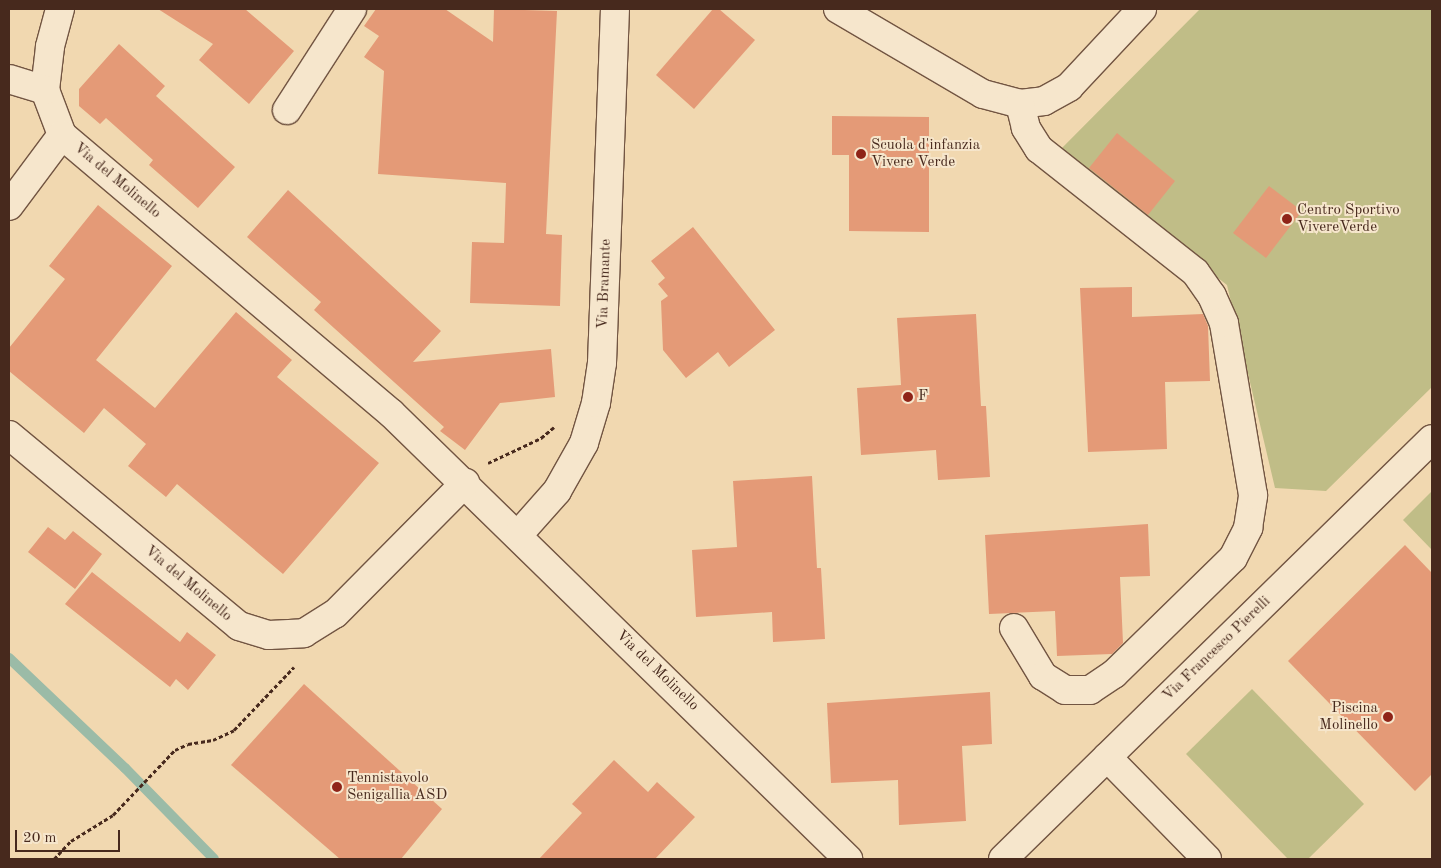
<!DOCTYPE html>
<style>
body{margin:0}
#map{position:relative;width:1441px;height:868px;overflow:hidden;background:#f1d8b0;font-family:"Old Standard TT",serif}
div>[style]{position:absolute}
.green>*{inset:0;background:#c0bd87}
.stream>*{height:10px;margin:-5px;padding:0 5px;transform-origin:5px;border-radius:5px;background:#9bbba7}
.building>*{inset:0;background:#e49a77}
.path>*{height:3px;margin-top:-1.5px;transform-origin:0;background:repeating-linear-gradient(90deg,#47291d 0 4px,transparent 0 6.5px)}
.roads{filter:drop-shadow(1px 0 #725542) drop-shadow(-1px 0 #725542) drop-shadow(0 1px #725542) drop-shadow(0 -1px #725542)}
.minor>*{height:28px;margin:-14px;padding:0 14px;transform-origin:14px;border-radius:14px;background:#f6e6cc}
.dots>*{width:14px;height:14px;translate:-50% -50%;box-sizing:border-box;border:2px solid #f6e6cc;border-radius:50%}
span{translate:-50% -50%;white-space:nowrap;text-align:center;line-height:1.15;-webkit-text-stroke:4px #f6e6cc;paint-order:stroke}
.poi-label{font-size:15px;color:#47291d}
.left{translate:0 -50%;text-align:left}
.right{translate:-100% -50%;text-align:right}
.street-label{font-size:15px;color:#47291d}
.frame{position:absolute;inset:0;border:10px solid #47291d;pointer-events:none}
.scale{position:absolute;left:15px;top:830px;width:105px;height:22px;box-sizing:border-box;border:2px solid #47291d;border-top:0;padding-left:6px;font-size:15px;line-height:18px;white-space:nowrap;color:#47291d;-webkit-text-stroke:4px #f6e6cc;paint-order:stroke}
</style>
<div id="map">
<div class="green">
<i style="clip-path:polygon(1200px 9px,1432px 9px,1432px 387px,1326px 491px,1275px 488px,1227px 285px,1057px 153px)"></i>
<i style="clip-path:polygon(1432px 491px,1432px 550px,1403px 520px)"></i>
<i style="clip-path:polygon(1252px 689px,1364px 804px,1308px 859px,1288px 859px,1186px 754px)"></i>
</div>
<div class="stream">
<i style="left:9px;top:658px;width:160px;rotate:43.5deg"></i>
<i style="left:125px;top:768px;width:127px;rotate:45.6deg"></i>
</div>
<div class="building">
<i style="clip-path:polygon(158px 9px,245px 9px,294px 51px,249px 104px,199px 60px,213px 44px)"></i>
<i style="clip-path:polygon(376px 9px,445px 9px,493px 42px,494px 9px,557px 11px,546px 234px,562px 235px,560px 306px,470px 303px,472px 242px,504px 243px,506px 183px,378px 174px,384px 71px,364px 57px,379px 36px,364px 26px)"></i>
<i style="clip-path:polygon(713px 9px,719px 9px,755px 40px,694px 109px,656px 75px)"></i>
<i style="clip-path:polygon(119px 44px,165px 86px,156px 96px,235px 167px,198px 208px,149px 165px,153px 160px,106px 118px,100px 124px,79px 106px,79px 89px)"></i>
<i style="clip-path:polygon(832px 116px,929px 117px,929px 232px,849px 231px,849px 155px,832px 155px)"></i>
<i style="clip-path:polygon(1117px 133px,1175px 181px,1148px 215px,1089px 168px)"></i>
<i style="clip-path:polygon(1269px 186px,1302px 211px,1266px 258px,1233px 233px)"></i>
<i style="clip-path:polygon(288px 190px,441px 331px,413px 362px,551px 349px,555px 397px,500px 403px,465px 450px,440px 431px,444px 427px,314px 310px,321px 302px,247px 237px)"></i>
<i style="clip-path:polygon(98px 205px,172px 266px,96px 360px,155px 408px,236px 312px,292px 360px,277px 377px,379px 463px,283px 574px,177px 484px,166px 497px,128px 466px,146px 444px,104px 408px,84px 433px,9px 371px,9px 348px,65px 279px,49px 266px)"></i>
<i style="clip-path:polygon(693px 227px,775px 330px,729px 367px,718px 352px,686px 378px,663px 350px,661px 301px,668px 296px,658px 284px,665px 278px,651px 261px)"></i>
<i style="clip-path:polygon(1132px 287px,1132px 317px,1203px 314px,1208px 326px,1210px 381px,1165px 382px,1167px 449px,1088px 452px,1080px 288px)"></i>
<i style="clip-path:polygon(976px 314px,981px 406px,986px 406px,990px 477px,938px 480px,936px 450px,861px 455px,857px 388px,901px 385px,897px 318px)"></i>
<i style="clip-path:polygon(812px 476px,817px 568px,821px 568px,825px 639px,773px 642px,772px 612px,696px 617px,692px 550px,737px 547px,733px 481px)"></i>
<i style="clip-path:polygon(1148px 524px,1150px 576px,1120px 577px,1123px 643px,1112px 654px,1057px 656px,1055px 611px,989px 614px,985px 535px)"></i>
<i style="clip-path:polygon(48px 527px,65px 540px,73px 531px,102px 554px,75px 589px,28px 552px)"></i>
<i style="clip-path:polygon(1405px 545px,1432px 573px,1432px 774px,1415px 791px,1288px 661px)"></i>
<i style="clip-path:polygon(92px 572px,180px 642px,187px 632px,216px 655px,188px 690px,176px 679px,170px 687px,65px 604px)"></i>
<i style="clip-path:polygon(304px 684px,442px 809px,401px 859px,340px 859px,231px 765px)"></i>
<i style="clip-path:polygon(990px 692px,992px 744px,962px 746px,966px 821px,899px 825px,898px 780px,831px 783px,827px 703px)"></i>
<i style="clip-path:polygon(614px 760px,648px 792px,657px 782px,695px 817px,655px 859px,539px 859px,582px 813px,572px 804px)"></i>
</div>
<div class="path">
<i style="left:488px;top:463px;width:59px;rotate:-25.3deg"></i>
<i style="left:541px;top:438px;width:17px;rotate:-40deg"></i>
<i style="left:54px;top:859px;width:25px;rotate:-47deg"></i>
<i style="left:71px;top:841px;width:49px;rotate:-31.8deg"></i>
<i style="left:113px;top:815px;width:90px;rotate:-46.4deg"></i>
<i style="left:175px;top:750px;width:14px;rotate:-25deg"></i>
<i style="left:188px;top:744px;width:25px;rotate:-9deg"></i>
<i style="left:213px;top:740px;width:23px;rotate:-25deg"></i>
<i style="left:234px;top:730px;width:87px;rotate:-46.4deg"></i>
</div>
<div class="roads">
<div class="minor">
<i style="left:60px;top:9px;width:39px;rotate:105deg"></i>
<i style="left:50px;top:47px;width:43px;rotate:96.6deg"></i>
<i style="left:45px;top:90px;width:48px;rotate:69.3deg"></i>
<i style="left:62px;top:135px;width:431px;rotate:40.2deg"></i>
<i style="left:391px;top:413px;width:639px;rotate:44.3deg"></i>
<i style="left:838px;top:9px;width:168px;rotate:30.4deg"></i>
<i style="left:983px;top:94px;width:38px;rotate:15deg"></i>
<i style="left:1020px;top:104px;width:24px;rotate:-7deg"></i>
<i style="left:1044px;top:101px;width:29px;rotate:-29deg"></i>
<i style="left:1069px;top:87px;width:107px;rotate:-46.9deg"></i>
<i style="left:9px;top:79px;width:38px;rotate:17deg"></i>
<i style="left:287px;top:110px;width:120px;rotate:-57.2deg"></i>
<i style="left:9px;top:206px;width:89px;rotate:-53.3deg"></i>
<i style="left:9px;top:435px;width:299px;rotate:39.7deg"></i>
<i style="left:239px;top:626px;width:31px;rotate:17deg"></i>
<i style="left:269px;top:635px;width:35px;rotate:-3deg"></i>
<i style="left:304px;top:633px;width:36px;rotate:-32deg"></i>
<i style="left:335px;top:614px;width:185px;rotate:-45.2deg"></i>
<i style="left:518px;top:535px;width:59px;rotate:-48.4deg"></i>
<i style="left:557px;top:491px;width:55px;rotate:-60.6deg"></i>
<i style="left:584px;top:443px;width:42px;rotate:-73.3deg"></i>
<i style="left:596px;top:403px;width:40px;rotate:-81.5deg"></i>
<i style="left:602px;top:363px;width:354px;rotate:-87.9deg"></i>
<i style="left:1014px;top:628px;width:56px;rotate:58.9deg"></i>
<i style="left:1043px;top:676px;width:26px;rotate:32deg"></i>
<i style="left:1065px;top:690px;width:25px"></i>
<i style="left:1090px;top:690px;width:29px;rotate:-34deg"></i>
<i style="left:1114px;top:674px;width:166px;rotate:-44.3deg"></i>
<i style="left:1233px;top:558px;width:34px;rotate:-63deg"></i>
<i style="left:1248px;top:528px;width:33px;rotate:-81deg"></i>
<i style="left:1253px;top:495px;width:174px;rotate:-99.6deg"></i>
<i style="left:1224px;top:323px;width:30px;rotate:-114deg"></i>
<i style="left:1212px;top:296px;width:29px;rotate:-125deg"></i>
<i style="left:1195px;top:272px;width:199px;rotate:-141.7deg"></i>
<i style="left:1039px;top:149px;width:25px;rotate:-122deg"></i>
<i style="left:1026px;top:128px;width:25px;rotate:-104deg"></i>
<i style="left:1107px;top:757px;width:143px;rotate:45.6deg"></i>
<i style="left:1003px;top:859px;width:600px;rotate:-44.39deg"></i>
</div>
</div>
<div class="dots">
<i style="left:861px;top:154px;background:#8f2418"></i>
<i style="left:1287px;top:219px;background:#8f2418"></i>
<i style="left:908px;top:397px;background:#8f2418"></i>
<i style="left:1388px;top:717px;background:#8f2418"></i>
<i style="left:337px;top:787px;background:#8f2418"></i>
</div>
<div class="poi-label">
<span class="left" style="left:871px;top:154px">Scuola d'infanzia<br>Vivere Verde</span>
<span class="left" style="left:1297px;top:219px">Centro Sportivo<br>VivereVerde</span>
<span class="left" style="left:918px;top:397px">F</span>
<span class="right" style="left:1378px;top:717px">Piscina<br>Molinello</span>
<span class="left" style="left:347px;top:787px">Tennistavolo<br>Senigallia ASD</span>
</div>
<div class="street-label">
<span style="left:117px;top:181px;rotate:40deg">Via del Molinello</span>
<span style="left:605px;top:284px;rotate:-88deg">Via Bramante</span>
<span style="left:188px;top:584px;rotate:40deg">Via del Molinello</span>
<span style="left:1217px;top:649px;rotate:-44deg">Via Francesco Pierelli</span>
<span style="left:657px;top:671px;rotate:44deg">Via del Molinello</span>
</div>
<div class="frame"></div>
<div class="scale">20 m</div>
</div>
